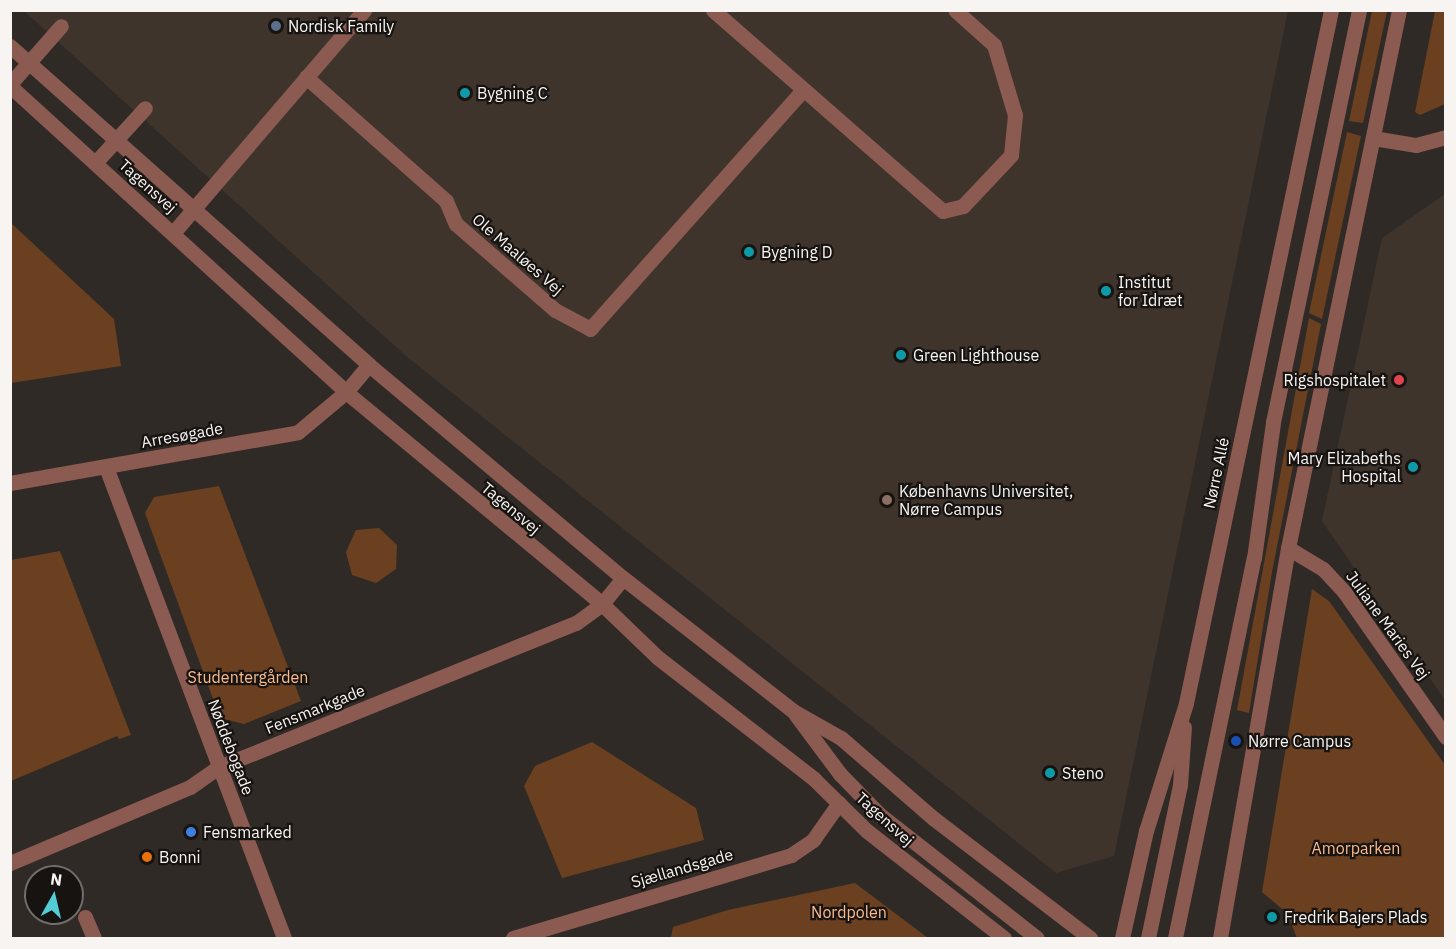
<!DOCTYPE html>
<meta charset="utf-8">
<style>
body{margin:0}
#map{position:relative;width:1456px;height:949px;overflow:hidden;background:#302a26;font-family:"IBM Plex Sans",sans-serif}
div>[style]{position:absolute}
.built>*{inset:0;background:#3f342c}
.green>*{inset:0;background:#6a4021}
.minor>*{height:15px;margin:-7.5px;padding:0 7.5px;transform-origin:7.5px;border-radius:7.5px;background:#8b5a50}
.dots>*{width:16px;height:16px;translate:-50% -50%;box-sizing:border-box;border:3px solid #161311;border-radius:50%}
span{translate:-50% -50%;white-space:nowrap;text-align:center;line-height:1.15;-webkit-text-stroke:4.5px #161311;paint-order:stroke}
.poi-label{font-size:16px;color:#f8f4f1}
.left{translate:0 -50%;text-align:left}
.right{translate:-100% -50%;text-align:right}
.street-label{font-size:16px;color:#f8f4f1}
.park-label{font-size:16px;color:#faba8c}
.frame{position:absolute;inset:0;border:12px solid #f8f4f1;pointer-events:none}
.north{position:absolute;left:24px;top:865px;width:60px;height:60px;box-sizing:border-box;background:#161311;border:2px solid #706d6b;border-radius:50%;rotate:8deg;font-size:16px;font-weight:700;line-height:24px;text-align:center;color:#f8f4f1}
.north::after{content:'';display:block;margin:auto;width:21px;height:27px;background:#52ccd5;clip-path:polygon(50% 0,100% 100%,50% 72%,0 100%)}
</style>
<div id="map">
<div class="built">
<i style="clip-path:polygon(24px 11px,1288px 11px,1114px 856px,1056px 873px,406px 356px)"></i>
<i style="clip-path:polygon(1445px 194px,1445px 700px,1322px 521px,1382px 238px)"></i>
</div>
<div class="green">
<i style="clip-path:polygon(1372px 11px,1387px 11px,1363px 123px,1349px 121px)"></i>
<i style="clip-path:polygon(1435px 11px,1445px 11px,1445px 104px,1420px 115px,1415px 112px)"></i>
<i style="clip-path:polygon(1347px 132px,1361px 136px,1322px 319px,1309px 313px)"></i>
<i style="clip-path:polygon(11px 223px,114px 319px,121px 366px,11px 383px)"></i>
<i style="clip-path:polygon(1309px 318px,1321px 324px,1272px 572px,1249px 713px,1237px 710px)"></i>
<i style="clip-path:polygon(219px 486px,301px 701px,244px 724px,220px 718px,145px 513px,154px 497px)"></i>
<i style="clip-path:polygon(379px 528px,397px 545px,396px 569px,376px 583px,352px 575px,346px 552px,356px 530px)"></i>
<i style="clip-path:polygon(60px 551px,131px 735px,119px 739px,117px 736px,11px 781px,11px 560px)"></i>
<i style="clip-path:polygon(1312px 589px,1329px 601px,1445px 765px,1445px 938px,1297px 938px,1287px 913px,1262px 892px)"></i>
<i style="clip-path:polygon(592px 742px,696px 808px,704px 840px,562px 878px,524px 786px,535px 766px)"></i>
<i style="clip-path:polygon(855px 883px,928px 938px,671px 938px,673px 927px,728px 910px)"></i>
</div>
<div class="minor">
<i style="left:713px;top:10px;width:305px;rotate:41.2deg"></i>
<i style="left:943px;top:211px;width:21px;rotate:-14deg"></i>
<i style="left:963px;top:206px;width:70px;rotate:-46.7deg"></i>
<i style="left:1011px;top:155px;width:40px;rotate:-84.3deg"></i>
<i style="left:1015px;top:115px;width:73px;rotate:-106.7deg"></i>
<i style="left:994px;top:45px;width:52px;rotate:-138.1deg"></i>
<i style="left:10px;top:46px;width:480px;rotate:41.6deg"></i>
<i style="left:369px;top:365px;width:331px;rotate:40deg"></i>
<i style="left:623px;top:578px;width:216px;rotate:38deg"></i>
<i style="left:793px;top:711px;width:55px;rotate:29.4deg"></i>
<i style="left:841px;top:738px;width:122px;rotate:41deg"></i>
<i style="left:933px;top:818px;width:198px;rotate:37.4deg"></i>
<i style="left:306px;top:77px;width:187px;rotate:41.5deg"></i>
<i style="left:446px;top:201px;width:25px;rotate:67deg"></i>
<i style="left:456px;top:224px;width:131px;rotate:41deg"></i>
<i style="left:555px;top:310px;width:40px;rotate:28deg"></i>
<i style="left:590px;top:329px;width:320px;rotate:-48.3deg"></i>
<i style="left:10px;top:84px;width:77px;rotate:-48.7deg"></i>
<i style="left:10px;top:86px;width:454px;rotate:42.3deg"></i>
<i style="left:346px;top:392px;width:332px;rotate:39.6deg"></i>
<i style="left:602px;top:604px;width:76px;rotate:43.9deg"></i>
<i style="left:657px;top:657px;width:199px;rotate:37.8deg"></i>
<i style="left:814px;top:779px;width:74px;rotate:44.5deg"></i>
<i style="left:867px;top:831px;width:174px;rotate:38deg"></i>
<i style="left:1373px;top:138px;width:44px;rotate:9.2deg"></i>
<i style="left:1416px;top:145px;width:31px;rotate:-15deg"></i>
<i style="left:95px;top:163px;width:74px;rotate:-47.7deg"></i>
<i style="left:173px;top:233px;width:294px;rotate:-49.4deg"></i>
<i style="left:106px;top:467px;width:504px;rotate:69.3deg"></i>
<i style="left:10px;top:483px;width:292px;rotate:-10deg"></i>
<i style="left:298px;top:432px;width:62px;rotate:-39.8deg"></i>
<i style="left:346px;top:392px;width:35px;rotate:-50deg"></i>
<i style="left:1288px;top:548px;width:41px;rotate:31deg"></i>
<i style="left:1323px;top:569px;width:33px;rotate:47deg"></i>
<i style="left:1345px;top:593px;width:176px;rotate:55deg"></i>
<i style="left:796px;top:715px;width:74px;rotate:53.3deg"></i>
<i style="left:840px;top:774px;width:57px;rotate:45.7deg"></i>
<i style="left:880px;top:815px;width:199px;rotate:38.1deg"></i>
<i style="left:10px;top:863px;width:195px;rotate:-22.9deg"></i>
<i style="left:190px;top:787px;width:35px;rotate:-35deg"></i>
<i style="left:219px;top:767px;width:385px;rotate:-22deg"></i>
<i style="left:576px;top:623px;width:32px;rotate:-36deg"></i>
<i style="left:602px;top:604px;width:33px;rotate:-51deg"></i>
<i style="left:85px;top:917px;width:23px;rotate:67deg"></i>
<i style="left:513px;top:938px;width:290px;rotate:-16.6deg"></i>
<i style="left:791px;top:855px;width:27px;rotate:-34deg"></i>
<i style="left:813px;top:840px;width:45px;rotate:-54.9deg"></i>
<i style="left:1122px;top:938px;width:110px;rotate:-77.4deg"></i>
<i style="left:1146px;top:831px;width:134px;rotate:-72.6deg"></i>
<i style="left:1186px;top:703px;width:708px;rotate:-78.18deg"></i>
<i style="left:1148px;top:938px;width:156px;rotate:-78.2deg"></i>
<i style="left:1180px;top:785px;width:58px;rotate:-86.1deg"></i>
<i style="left:1175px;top:938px;width:388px;rotate:-78.3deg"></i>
<i style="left:1254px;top:558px;width:137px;rotate:-82deg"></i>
<i style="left:1273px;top:422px;width:421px;rotate:-78.2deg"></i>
<i style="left:1220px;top:938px;width:396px;rotate:-80.1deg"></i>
<i style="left:1288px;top:548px;width:549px;rotate:-78.34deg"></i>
</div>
<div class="dots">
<i style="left:276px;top:26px;background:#5c6f8a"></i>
<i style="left:465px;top:93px;background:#0f9aa8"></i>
<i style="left:749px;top:252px;background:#0f9aa8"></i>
<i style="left:1106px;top:291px;background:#0f9aa8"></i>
<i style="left:901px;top:355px;background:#0f9aa8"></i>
<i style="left:1399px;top:380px;background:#e0444e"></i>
<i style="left:1413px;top:467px;background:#0f9aa8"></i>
<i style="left:887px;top:500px;background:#8d6e63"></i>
<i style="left:1236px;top:741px;background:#1a4fb4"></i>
<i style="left:1050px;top:773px;background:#0f9aa8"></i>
<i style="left:191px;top:832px;background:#3f7fe0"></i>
<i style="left:147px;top:857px;background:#e8710a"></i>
<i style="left:1272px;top:917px;background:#0f9aa8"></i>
</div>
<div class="poi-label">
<span class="left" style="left:288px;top:26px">Nordisk Family</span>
<span class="left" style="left:477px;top:93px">Bygning C</span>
<span class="left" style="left:761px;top:252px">Bygning D</span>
<span class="left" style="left:1118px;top:291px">Institut<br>for Idræt</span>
<span class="left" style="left:913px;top:355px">Green Lighthouse</span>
<span class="right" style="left:1386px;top:380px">Rigshospitalet</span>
<span class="right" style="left:1401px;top:467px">Mary Elizabeths<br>Hospital</span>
<span class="left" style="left:899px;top:500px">Københavns Universitet,<br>Nørre Campus</span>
<span class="left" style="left:1248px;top:741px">Nørre Campus</span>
<span class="left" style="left:1062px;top:773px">Steno</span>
<span class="left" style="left:203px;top:832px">Fensmarked</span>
<span class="left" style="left:159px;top:857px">Bonni</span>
<span class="left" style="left:1284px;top:917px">Fredrik Bajers Plads</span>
</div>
<div class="street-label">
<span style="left:148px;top:186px;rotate:42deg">Tagensvej</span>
<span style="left:518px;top:254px;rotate:41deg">Ole Maaløes Vej</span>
<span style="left:182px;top:435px;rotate:-10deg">Arresøgade</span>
<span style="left:1216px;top:473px;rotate:-78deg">Nørre Allé</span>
<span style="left:511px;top:508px;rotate:40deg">Tagensvej</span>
<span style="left:1388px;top:625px;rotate:54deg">Juliane Maries Vej</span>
<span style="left:315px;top:709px;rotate:-22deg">Fensmarkgade</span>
<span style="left:231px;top:747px;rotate:69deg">Nøddebogade</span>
<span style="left:885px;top:819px;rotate:42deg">Tagensvej</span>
<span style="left:682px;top:868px;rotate:-16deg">Sjællandsgade</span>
</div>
<div class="park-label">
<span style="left:248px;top:677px">Studentergården</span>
<span style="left:1356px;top:848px">Amorparken</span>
<span style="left:849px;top:912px">Nordpolen</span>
</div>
<div class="frame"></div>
<div class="north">N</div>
</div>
